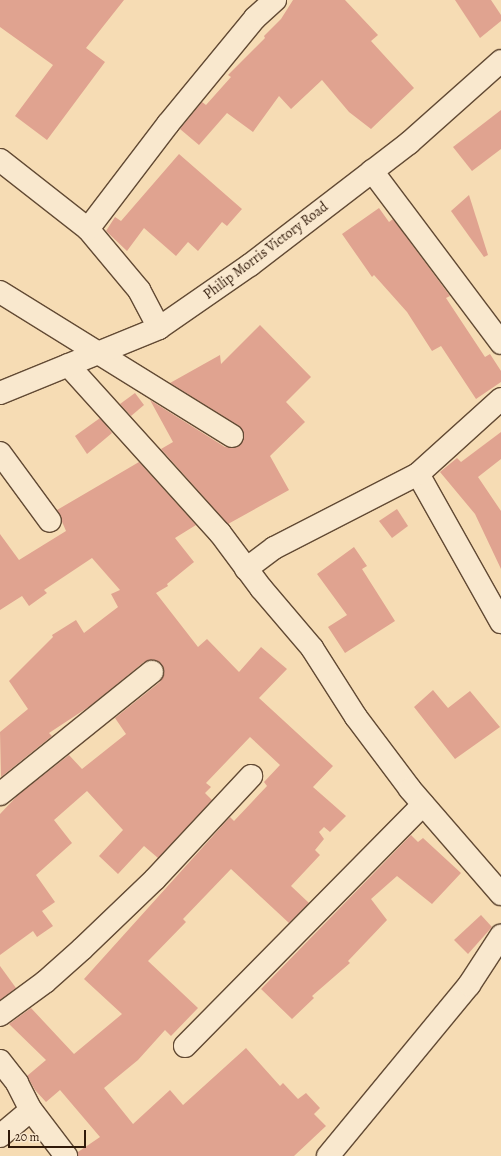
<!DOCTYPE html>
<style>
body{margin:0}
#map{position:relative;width:501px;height:1156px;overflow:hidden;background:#f6dcb4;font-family:Alegreya,serif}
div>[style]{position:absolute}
.building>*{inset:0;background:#e0a390}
.roads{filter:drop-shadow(1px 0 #624a34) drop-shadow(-1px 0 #624a34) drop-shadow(0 1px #624a34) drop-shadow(0 -1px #624a34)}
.street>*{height:22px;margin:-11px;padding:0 11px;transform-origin:11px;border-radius:11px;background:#f9e8ce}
span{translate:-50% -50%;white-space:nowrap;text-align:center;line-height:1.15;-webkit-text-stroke:3.5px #f9e8ce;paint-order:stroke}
.street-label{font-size:14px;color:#301909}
.scale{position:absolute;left:8px;top:1130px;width:78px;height:18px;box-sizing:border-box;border:2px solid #301909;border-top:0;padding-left:5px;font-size:12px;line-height:14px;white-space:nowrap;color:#301909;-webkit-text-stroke:3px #f9e8ce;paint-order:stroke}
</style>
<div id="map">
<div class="building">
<i style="clip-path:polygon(0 0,124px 0,86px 48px,105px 62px,47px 140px,15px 116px,53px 65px,0 27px)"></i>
<i style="clip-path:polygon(293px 0,345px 0,378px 35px,371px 41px,414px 88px,371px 129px,349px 112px,322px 80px,291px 109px,279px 96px,253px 132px,227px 113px,199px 145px,180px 129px,202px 102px,206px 105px,231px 77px,228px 75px,265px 38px,264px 36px,281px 19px)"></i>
<i style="clip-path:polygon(455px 0,491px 0,501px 15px,501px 21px,480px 38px)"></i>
<i style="clip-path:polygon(501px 110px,501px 149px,472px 171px,453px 147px)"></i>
<i style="clip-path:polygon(179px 154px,242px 209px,227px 226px,222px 222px,198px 251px,188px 242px,176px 256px,144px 228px,127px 251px,106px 231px,115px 217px,121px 221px)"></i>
<i style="clip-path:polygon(469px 195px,488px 255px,484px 257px,451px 211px)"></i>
<i style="clip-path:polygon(379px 208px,389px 222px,393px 219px,450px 296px,446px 298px,485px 357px,490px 354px,501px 371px,501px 382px,476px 399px,441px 346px,432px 351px,407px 312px,374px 275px,372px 277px,342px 234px)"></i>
<i style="clip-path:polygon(260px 325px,311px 377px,286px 402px,305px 422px,270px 456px,289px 490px,228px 524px,161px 449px,173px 442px,150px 400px,225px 447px,238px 447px,244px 437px,239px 426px,170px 383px,220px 355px,221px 364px)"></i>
<i style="clip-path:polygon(135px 393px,144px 405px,131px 416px,120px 404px)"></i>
<i style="clip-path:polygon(100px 418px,112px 433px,87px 454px,75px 436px)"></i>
<i style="clip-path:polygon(501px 432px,501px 459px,478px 477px,501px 511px,501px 569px,475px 514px,440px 472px,457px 458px,461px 462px)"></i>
<i style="clip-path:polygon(139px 462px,196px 525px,175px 538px,194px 562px,167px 584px,168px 586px,156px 593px,198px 647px,207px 639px,239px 672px,261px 647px,287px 669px,259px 698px,333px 766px,313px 787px,346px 816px,330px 832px,324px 827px,319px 832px,324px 839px,315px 850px,320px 855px,291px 886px,309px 903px,289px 923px,231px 869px,183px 919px,186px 922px,148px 961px,198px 1008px,171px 1036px,165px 1030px,138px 1060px,104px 1088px,133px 1124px,170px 1090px,183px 1105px,246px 1048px,280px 1086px,283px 1083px,298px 1099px,306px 1093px,320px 1108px,314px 1114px,326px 1126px,294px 1156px,78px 1156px,78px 1152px,100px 1137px,60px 1090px,46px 1102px,35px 1090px,27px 1076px,46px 1060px,9px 1024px,31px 1008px,74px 1054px,122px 1014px,84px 979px,230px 817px,234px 821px,267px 786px,264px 782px,280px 765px,250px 737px,206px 783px,211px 787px,205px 793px,212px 800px,158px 858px,144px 846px,118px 874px,99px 856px,123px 830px,87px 791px,54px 820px,72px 843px,36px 875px,55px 902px,42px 911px,53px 926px,37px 937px,33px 931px,0 955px,0 814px,18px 795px,69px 755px,82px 769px,126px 734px,115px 718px,160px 682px,164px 670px,157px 661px,144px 662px,90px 706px,49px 733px,52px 736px,1px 777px,0 732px,28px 709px,9px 681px,53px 637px,52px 635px,76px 620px,84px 633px,118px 607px,111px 594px,120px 590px,92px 558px,44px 590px,47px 593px,29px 606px,22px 596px,0 610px,0 534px,19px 560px,66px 531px,57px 510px)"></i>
<i style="clip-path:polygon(397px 509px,408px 526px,392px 538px,379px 521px)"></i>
<i style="clip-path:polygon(354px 547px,367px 566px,362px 569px,395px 621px,345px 653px,328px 627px,347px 615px,317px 574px)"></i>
<i style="clip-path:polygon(433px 690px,448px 708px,470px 691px,500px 727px,455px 759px,414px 707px)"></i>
<i style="clip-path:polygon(411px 835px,418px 842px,423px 838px,461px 873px,432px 904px,397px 876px,371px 899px,387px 920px,348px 961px,350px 963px,312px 996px,314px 998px,292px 1019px,261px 989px)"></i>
<i style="clip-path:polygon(481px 915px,492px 927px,468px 954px,454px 940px)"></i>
<i style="clip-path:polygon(0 966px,16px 988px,0 1000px)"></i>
</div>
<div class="roads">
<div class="street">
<i style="left:0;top:160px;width:112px;rotate:38.1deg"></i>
<i style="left:88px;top:229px;width:80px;rotate:50.1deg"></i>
<i style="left:139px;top:290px;width:43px;rotate:62.2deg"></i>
<i style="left:372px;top:171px;width:215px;rotate:53.1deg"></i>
<i style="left:88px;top:229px;width:132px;rotate:-52.7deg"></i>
<i style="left:168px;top:124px;width:137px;rotate:-50.6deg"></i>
<i style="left:255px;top:18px;width:27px;rotate:-42deg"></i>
<i style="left:0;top:292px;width:273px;rotate:31.8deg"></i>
<i style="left:68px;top:365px;width:227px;rotate:47.9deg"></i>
<i style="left:220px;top:533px;width:69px;rotate:53.3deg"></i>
<i style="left:261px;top:588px;width:79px;rotate:49.6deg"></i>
<i style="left:312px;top:648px;width:82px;rotate:57.5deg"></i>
<i style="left:356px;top:717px;width:90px;rotate:53.1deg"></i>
<i style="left:410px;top:789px;width:139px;rotate:49.1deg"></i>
<i style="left:0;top:393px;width:172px;rotate:-22.2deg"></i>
<i style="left:159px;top:328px;width:111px;rotate:-34.7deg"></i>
<i style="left:250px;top:265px;width:200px;rotate:-37.5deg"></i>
<i style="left:409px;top:143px;width:123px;rotate:-41.7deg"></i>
<i style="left:0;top:453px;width:84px;rotate:53.7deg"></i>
<i style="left:418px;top:474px;width:170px;rotate:60.7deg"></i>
<i style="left:246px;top:569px;width:35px;rotate:-37deg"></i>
<i style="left:274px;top:548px;width:162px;rotate:-27.2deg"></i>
<i style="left:418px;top:474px;width:112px;rotate:-42.1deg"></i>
<i style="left:0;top:794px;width:195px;rotate:-38.8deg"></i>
<i style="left:0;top:1015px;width:56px;rotate:-36.3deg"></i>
<i style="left:45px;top:982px;width:50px;rotate:-41.7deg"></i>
<i style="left:82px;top:949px;width:101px;rotate:-43.8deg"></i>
<i style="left:155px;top:879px;width:141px;rotate:-47deg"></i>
<i style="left:185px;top:1046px;width:339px;rotate:-45.4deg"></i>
<i style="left:0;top:1061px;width:28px;rotate:52deg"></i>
<i style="left:17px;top:1083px;width:30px;rotate:63deg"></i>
<i style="left:31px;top:1110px;width:58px;rotate:52.7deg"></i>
<i style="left:0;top:1136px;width:40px;rotate:-40deg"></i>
<i style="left:328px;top:1156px;width:222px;rotate:-50.5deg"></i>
<i style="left:469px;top:985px;width:59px;rotate:-56.9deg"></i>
</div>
</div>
<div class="street-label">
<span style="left:266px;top:251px;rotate:-37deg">Philip Morris Victory Road</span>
</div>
<div class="scale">20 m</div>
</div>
